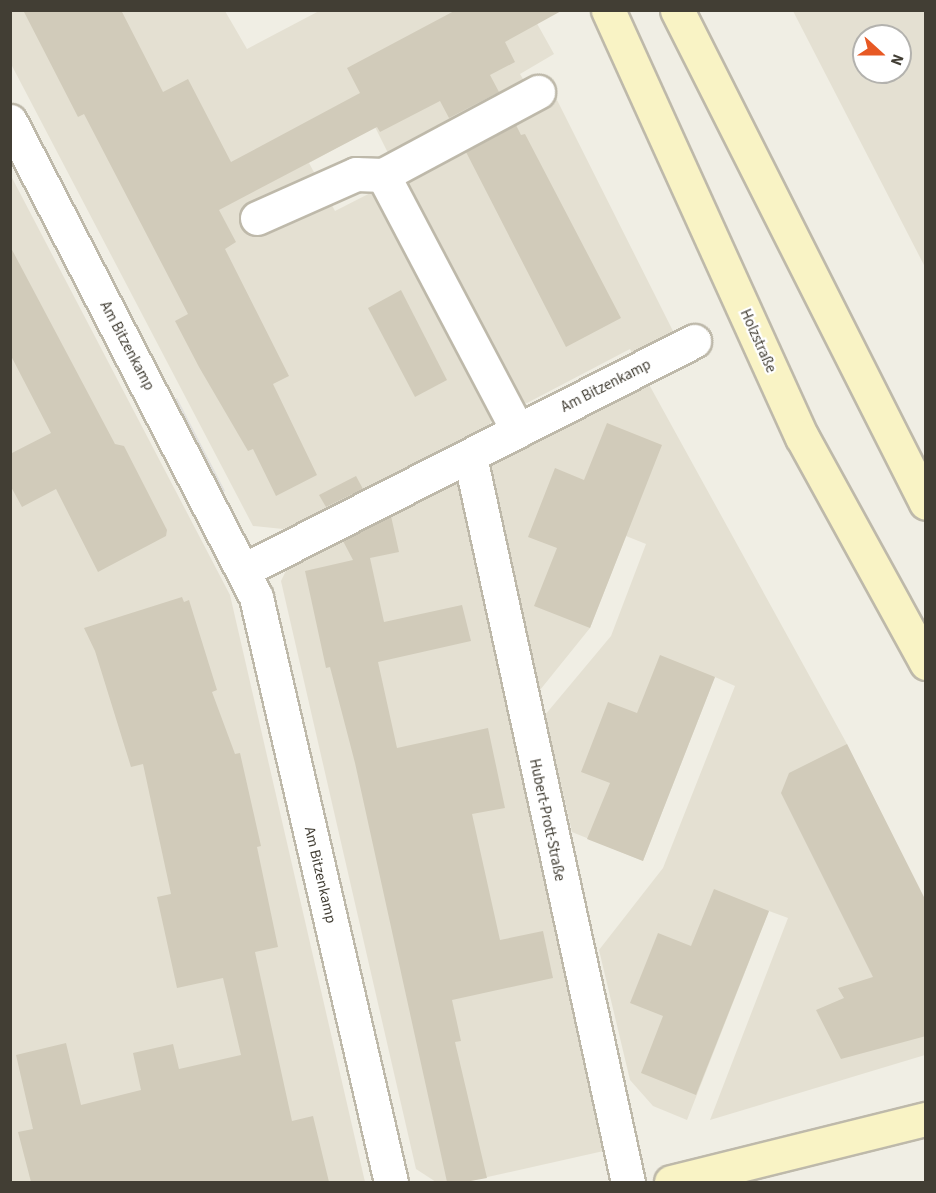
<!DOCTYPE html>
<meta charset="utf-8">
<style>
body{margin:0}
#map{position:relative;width:936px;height:1193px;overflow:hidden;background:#f0eee4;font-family:"Source Sans 3",sans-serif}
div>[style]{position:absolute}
.residential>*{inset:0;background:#e4e0d2}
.parking>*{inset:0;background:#e1e0dc}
.building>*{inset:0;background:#d1cbba}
.roads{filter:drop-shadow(2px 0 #beb9aa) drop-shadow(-2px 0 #beb9aa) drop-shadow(0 2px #beb9aa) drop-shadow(0 -2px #beb9aa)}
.street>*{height:33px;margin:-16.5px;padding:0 16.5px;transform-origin:16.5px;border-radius:16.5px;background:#fff}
.secondary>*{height:33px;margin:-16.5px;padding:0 16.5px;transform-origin:16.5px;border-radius:16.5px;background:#f9f3c5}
span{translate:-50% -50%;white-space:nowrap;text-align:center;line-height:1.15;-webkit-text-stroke:4.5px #fff;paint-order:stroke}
.street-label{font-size:15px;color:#423e34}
.frame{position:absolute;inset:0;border:12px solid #423e34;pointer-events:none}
.north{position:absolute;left:852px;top:24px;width:60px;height:60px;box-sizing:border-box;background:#fff;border:2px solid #b3b2ae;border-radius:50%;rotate:111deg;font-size:16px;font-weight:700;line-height:24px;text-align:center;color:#423e34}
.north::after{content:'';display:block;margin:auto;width:21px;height:27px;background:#e75924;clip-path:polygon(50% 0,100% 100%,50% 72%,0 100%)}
</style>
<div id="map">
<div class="residential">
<i style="clip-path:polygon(10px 11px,225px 11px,247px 49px,319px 11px,530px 11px,554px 54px,520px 74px,529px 89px,392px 161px,375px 127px,309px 163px,335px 211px,384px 186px,494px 410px,489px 428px,329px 514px,283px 529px,253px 526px,11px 64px)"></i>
<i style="clip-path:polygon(evenodd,793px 11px,925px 11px,925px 267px,793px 11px,864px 36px,900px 36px,900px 72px,864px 72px,864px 36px)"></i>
<i style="clip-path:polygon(555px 96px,675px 335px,634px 357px,630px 349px,527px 403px,520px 402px,402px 177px)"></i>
<i style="clip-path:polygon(10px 174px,230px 595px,365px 1182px,11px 1182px)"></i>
<i style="clip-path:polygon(646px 379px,847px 744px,925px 901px,925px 1055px,710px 1120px,788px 918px,769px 911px,687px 1120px,653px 1106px,630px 1080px,599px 950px,663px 868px,735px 686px,715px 677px,643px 861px,572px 832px,545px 715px,611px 636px,646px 544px,626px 536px,590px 628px,540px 690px,487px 462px)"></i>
<i style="clip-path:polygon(456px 478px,608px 1150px,465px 1182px,436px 1182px,416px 1169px,281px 581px,295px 552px)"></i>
</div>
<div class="parking">
<i style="clip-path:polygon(177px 398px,225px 491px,215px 497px,167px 403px)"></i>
</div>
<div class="building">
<i style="clip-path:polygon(23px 10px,121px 10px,163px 92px,188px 79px,231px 162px,360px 93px,347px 68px,456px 10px,563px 10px,505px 42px,515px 62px,490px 75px,499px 92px,449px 118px,440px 101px,380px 132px,377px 127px,219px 210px,236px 242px,225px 249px,289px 376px,273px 384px,317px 475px,276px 496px,253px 449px,248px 451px,199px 367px,175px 321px,188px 314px,84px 114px,78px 117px)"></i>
<i style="clip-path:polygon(516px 125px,521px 135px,525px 134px,621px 318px,566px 347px,466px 152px)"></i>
<i style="clip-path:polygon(10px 246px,115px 444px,124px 446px,167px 530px,166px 536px,98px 572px,56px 489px,22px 507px,10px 485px,10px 454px,51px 433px,10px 354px)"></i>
<i style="clip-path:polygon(401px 290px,447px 380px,415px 397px,368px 308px)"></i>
<i style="clip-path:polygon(607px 423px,662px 445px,590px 628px,534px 606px,557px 548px,528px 537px,555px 468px,584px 480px)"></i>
<i style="clip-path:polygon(356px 476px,363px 489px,326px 507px,319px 495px)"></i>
<i style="clip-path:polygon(391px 516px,399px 552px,370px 558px,384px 622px,462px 605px,471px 641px,378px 662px,397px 748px,488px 728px,505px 808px,472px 814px,500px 940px,543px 931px,553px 978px,452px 1000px,461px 1041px,455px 1042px,487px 1178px,465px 1182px,447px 1182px,355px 763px,330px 667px,326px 668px,305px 571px,353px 560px,343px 541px)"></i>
<i style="clip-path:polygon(182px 597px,184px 602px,189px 600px,217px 690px,212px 692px,235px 754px,240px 753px,261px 846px,257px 847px,278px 947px,255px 952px,292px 1121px,313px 1116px,329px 1182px,31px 1182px,18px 1132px,33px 1129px,16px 1055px,66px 1043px,81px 1105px,141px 1090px,133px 1053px,173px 1044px,179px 1069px,241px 1055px,223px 978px,177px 988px,157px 897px,171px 894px,143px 764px,131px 767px,95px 651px,84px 628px)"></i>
<i style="clip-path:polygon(660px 655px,715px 677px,643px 861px,587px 839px,610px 783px,581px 772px,608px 702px,637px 713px)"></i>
<i style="clip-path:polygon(847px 744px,926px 901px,926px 1036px,841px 1059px,816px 1010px,844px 998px,838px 988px,873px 977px,781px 793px,789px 773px)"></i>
<i style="clip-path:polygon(714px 889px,769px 911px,696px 1095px,641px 1073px,663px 1016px,630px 1003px,658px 933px,691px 946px)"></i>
</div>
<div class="roads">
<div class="street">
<i style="left:10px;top:121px;width:536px;rotate:62.67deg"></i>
<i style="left:256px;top:597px;width:600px;rotate:77.01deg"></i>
<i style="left:383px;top:175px;width:289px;rotate:62.2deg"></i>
<i style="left:257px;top:218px;width:108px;rotate:-24deg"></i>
<i style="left:356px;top:174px;width:27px;rotate:2deg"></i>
<i style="left:383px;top:175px;width:176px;rotate:-28.2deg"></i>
<i style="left:470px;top:457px;width:742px;rotate:77.71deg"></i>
<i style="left:244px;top:570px;width:505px;rotate:-26.97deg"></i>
</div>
<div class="secondary">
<i style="left:608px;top:10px;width:469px;rotate:65.6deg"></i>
<i style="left:802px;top:437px;width:258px;rotate:61.2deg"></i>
<i style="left:677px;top:10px;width:552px;rotate:63.2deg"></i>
<i style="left:671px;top:1182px;width:263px;rotate:-13.9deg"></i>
</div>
</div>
<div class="street-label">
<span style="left:758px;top:341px;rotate:66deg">Holzstraße</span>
<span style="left:127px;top:346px;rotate:62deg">Am Bitzenkamp</span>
<span style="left:606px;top:386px;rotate:-27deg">Am Bitzenkamp</span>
<span style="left:547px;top:820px;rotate:78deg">Hubert-Prott-Straße</span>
<span style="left:320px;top:875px;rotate:77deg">Am Bitzenkamp</span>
</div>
<div class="frame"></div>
<div class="north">N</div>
</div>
